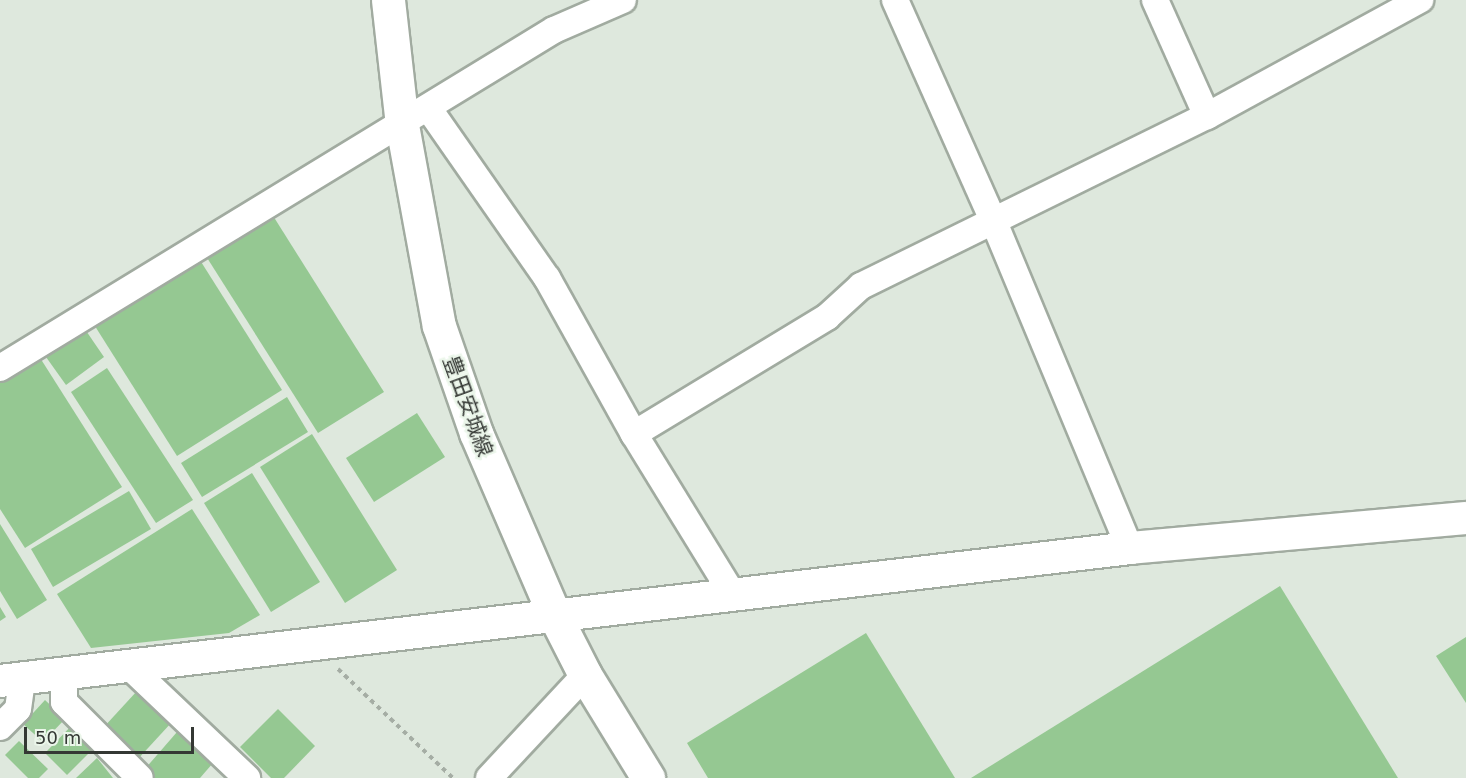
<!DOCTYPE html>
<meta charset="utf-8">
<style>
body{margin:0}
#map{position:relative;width:1466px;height:778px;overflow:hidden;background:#dee8dd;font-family:"DejaVu Sans","Noto Sans JP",sans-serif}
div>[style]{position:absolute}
.building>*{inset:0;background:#95c892}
.path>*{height:4px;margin-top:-2px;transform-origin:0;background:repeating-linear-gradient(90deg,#a5ada4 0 4.5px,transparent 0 9px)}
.roads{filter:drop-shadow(2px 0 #a1aba0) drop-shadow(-2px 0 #a1aba0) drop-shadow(0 2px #a1aba0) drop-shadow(0 -2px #a1aba0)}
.minor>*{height:26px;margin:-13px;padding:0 13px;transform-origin:13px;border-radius:13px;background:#fff}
.tertiary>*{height:32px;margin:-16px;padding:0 16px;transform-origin:16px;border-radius:16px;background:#fff}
.primary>*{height:33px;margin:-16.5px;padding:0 16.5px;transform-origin:16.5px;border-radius:16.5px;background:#fff}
span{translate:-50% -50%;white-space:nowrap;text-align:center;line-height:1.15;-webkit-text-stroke:5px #ebf6ea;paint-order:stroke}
.street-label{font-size:21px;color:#343834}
.scale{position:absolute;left:24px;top:727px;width:170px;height:27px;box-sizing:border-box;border:3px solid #343834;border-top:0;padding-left:8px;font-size:18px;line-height:21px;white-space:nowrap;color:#343834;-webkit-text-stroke:4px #ebf6ea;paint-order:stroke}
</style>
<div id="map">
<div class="building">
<i style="clip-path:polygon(270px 211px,384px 392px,318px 433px,204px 253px)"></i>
<i style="clip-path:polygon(198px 257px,282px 390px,177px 456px,93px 323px)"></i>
<i style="clip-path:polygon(80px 322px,104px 357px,66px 385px,41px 350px)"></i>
<i style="clip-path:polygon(37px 353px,122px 487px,25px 548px,0 509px,0 376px)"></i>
<i style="clip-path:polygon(107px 368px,193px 500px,156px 523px,71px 392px)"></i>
<i style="clip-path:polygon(287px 397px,308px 432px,202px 497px,181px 463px)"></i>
<i style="clip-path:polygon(417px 413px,445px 457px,374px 502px,346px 458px)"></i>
<i style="clip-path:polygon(312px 434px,397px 570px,345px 603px,260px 467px)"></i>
<i style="clip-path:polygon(252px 473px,320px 582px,271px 612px,204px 503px)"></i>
<i style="clip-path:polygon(129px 491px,151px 529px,53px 587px,31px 549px)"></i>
<i style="clip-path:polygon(192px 509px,260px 615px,229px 633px,91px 648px,57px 594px)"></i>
<i style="clip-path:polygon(0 524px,47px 600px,17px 619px,0 591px)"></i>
<i style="clip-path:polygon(1280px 586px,1398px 778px,971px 778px)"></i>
<i style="clip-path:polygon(0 607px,6px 617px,0 621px)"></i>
<i style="clip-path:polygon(866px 633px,955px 778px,708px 778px,687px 743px)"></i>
<i style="clip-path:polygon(1466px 637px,1466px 703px,1436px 656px)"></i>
<i style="clip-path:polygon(137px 691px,172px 722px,137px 760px,103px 728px)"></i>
<i style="clip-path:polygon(45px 700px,65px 719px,43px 742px,23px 724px)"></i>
<i style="clip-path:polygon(278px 709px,315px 746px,284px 778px,271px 778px,240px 747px)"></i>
<i style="clip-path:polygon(76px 721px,99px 743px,67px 775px,45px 753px)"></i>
<i style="clip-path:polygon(177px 732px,213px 763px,200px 778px,153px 778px,144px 770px)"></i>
<i style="clip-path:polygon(19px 741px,48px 769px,39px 778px,28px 778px,5px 755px)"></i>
<i style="clip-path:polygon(97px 758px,113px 778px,76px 778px)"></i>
</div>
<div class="path">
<i style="left:338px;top:669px;width:158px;rotate:43.5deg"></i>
</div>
<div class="roads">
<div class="minor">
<i style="left:895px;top:0;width:243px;rotate:66deg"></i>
<i style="left:994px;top:222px;width:353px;rotate:67.4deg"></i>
<i style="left:1155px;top:0;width:127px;rotate:65.9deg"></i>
<i style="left:429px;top:109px;width:206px;rotate:55.1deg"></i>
<i style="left:547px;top:278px;width:179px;rotate:60.9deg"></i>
<i style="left:634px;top:434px;width:189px;rotate:58.4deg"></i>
<i style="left:0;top:368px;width:649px;rotate:-31.39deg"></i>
<i style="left:554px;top:30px;width:75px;rotate:-23.5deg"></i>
<i style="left:634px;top:434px;width:226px;rotate:-31.2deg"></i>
<i style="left:827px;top:317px;width:46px;rotate:-42.4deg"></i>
<i style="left:861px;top:286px;width:386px;rotate:-26.2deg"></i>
<i style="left:1207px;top:116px;width:243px;rotate:-28.6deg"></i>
<i style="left:129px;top:666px;width:163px;rotate:43.5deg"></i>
<i style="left:64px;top:674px;width:28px;rotate:90deg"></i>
<i style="left:64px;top:702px;width:107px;rotate:45deg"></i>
<i style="left:0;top:727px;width:25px;rotate:-45deg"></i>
<i style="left:18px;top:709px;width:30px;rotate:-82deg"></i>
<i style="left:489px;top:778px;width:141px;rotate:-47deg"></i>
</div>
<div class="tertiary">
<i style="left:0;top:681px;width:1138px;rotate:-6.71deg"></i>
<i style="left:1130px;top:548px;width:337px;rotate:-5.1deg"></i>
</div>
<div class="primary">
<i style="left:388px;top:0;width:126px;rotate:83.6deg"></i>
<i style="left:402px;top:125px;width:204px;rotate:79.6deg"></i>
<i style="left:439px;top:326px;width:113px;rotate:70.9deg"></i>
<i style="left:476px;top:433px;width:199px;rotate:66.7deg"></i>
<i style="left:555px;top:616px;width:66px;rotate:63deg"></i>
<i style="left:585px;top:675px;width:121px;rotate:58.5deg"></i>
</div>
</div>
<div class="street-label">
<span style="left:468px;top:406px;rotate:70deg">豊田安城線</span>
</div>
<div class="scale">50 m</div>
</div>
